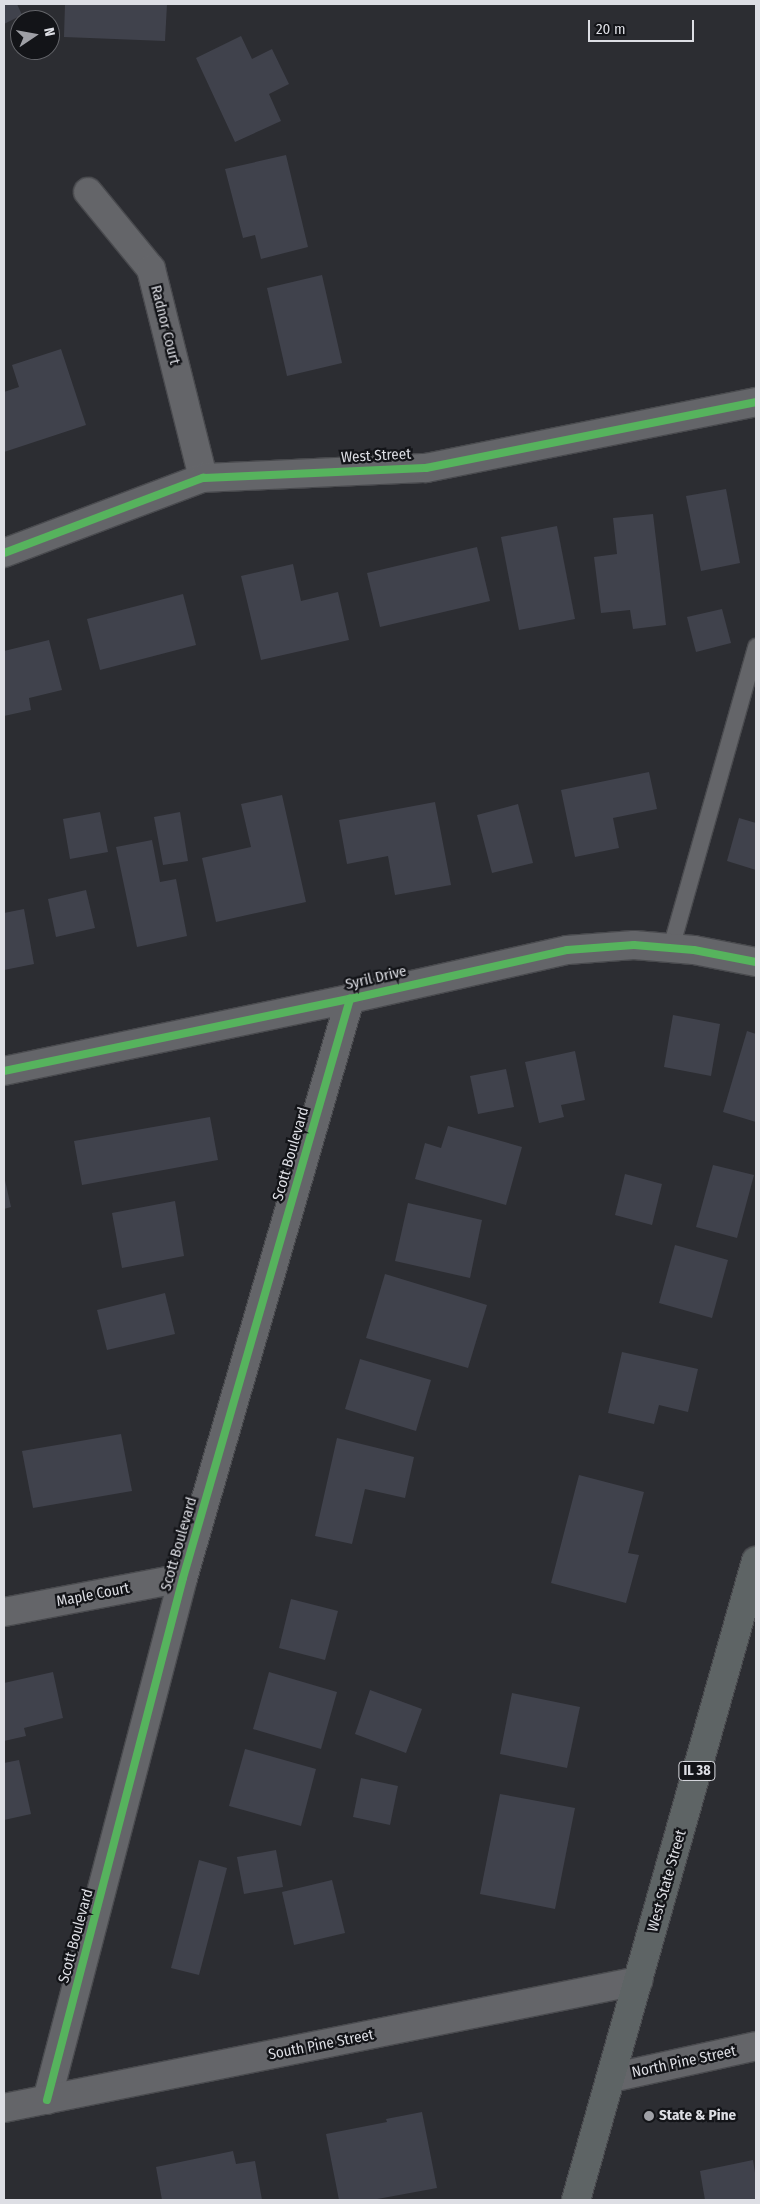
<!DOCTYPE html>
<style>
body{margin:0}
#map{position:relative;width:760px;height:2204px;overflow:hidden;background:#2c2d32;font-family:"Fira Sans Condensed",sans-serif}
div>[style]{position:absolute}
.building>*{inset:0;background:#40424c}
.roads{filter:drop-shadow(1px 0 #494a4e) drop-shadow(-1px 0 #494a4e) drop-shadow(0 1px #494a4e) drop-shadow(0 -1px #494a4e)}
.service>*{height:16px;margin:-8px;padding:0 8px;transform-origin:8px;border-radius:8px;background:#646569}
.minor>*{height:28px;margin:-14px;padding:0 14px;transform-origin:14px;border-radius:14px;background:#646569}
.primary>*{height:28px;margin:-14px;padding:0 14px;transform-origin:14px;border-radius:14px;background:#5e6465}
.cycleway>*{height:8px;margin:-4px;padding:0 4px;transform-origin:4px;border-radius:4px;background:#56b35d}
.dots>*{width:14px;height:14px;translate:-50% -50%;box-sizing:border-box;border:2px solid #131418;border-radius:50%}
span{translate:-50% -50%;white-space:nowrap;text-align:center;line-height:1.15;-webkit-text-stroke:4.5px #131418;paint-order:stroke}
.shield-label span{padding:1px 4px;background:#131418;border:1px solid;border-radius:4px;-webkit-text-stroke-width:0}
.shield-label{font-size:14px;color:#dddee4;font-weight:700}
.street-label{font-size:15px;color:#dddee4}
.poi-label{font-size:15px;color:#dddee4;font-weight:700}
.left{translate:0 -50%;text-align:left}
.frame{position:absolute;inset:0;border:5px solid #dddee4;pointer-events:none}
.north{position:absolute;left:10px;top:10px;width:50px;height:50px;box-sizing:border-box;background:#131418;border:1px solid #64656a;border-radius:50%;rotate:78deg;font-size:14px;font-weight:700;line-height:20px;text-align:center;color:#dddee4}
.north::after{content:'';display:block;margin:auto;width:18px;height:22px;background:#9fa0a6;clip-path:polygon(50% 0,100% 100%,50% 72%,0 100%)}
.scale{position:absolute;left:588px;top:20px;width:106px;height:22px;box-sizing:border-box;border:2px solid #dddee4;border-top:0;padding-left:6px;font-size:15px;line-height:18px;white-space:nowrap;color:#dddee4;-webkit-text-stroke:4px #131418;paint-order:stroke}
</style>
<div id="map">
<div class="building">
<i style="clip-path:polygon(4px 4px,17px 4px,22px 15px,4px 24px)"></i>
<i style="clip-path:polygon(65px 4px,167px 4px,165px 41px,64px 37px)"></i>
<i style="clip-path:polygon(241px 36px,252px 59px,272px 49px,289px 84px,269px 94px,281px 121px,235px 142px,196px 58px)"></i>
<i style="clip-path:polygon(286px 155px,308px 247px,261px 259px,255px 235px,243px 238px,225px 169px)"></i>
<i style="clip-path:polygon(322px 275px,342px 363px,287px 376px,267px 288px)"></i>
<i style="clip-path:polygon(61px 349px,86px 425px,4px 452px,4px 392px,19px 387px,12px 365px)"></i>
<i style="clip-path:polygon(726px 489px,740px 563px,701px 571px,686px 496px)"></i>
<i style="clip-path:polygon(653px 514px,666px 625px,633px 629px,630px 610px,601px 613px,594px 557px,617px 554px,613px 518px)"></i>
<i style="clip-path:polygon(557px 526px,575px 619px,519px 630px,501px 537px)"></i>
<i style="clip-path:polygon(477px 547px,490px 601px,380px 627px,367px 573px)"></i>
<i style="clip-path:polygon(293px 564px,301px 601px,338px 592px,349px 640px,261px 660px,241px 576px)"></i>
<i style="clip-path:polygon(183px 594px,196px 645px,100px 670px,87px 619px)"></i>
<i style="clip-path:polygon(722px 609px,731px 643px,696px 652px,687px 617px)"></i>
<i style="clip-path:polygon(49px 640px,62px 690px,29px 698px,31px 710px,4px 716px,4px 651px)"></i>
<i style="clip-path:polygon(649px 772px,657px 809px,613px 818px,619px 848px,575px 857px,561px 790px)"></i>
<i style="clip-path:polygon(282px 795px,306px 902px,216px 922px,202px 858px,251px 847px,241px 804px)"></i>
<i style="clip-path:polygon(435px 802px,451px 885px,395px 895px,388px 856px,347px 864px,339px 820px)"></i>
<i style="clip-path:polygon(518px 804px,533px 863px,492px 873px,477px 815px)"></i>
<i style="clip-path:polygon(100px 812px,108px 852px,70px 859px,63px 819px)"></i>
<i style="clip-path:polygon(180px 812px,188px 861px,163px 865px,154px 817px)"></i>
<i style="clip-path:polygon(739px 818px,756px 823px,756px 870px,727px 861px)"></i>
<i style="clip-path:polygon(152px 840px,160px 882px,176px 879px,187px 936px,137px 947px,116px 847px)"></i>
<i style="clip-path:polygon(86px 890px,95px 928px,56px 937px,48px 899px)"></i>
<i style="clip-path:polygon(24px 909px,34px 964px,4px 970px,4px 913px)"></i>
<i style="clip-path:polygon(673px 1015px,720px 1024px,711px 1076px,664px 1067px)"></i>
<i style="clip-path:polygon(747px 1031px,756px 1034px,756px 1122px,723px 1112px)"></i>
<i style="clip-path:polygon(575px 1051px,585px 1100px,561px 1105px,564px 1117px,539px 1123px,525px 1062px)"></i>
<i style="clip-path:polygon(506px 1069px,514px 1107px,478px 1114px,470px 1076px)"></i>
<i style="clip-path:polygon(210px 1117px,218px 1160px,82px 1185px,74px 1141px)"></i>
<i style="clip-path:polygon(448px 1126px,522px 1147px,506px 1205px,415px 1179px,425px 1143px,441px 1148px)"></i>
<i style="clip-path:polygon(713px 1165px,754px 1175px,737px 1238px,696px 1227px)"></i>
<i style="clip-path:polygon(625px 1174px,662px 1184px,652px 1225px,615px 1215px)"></i>
<i style="clip-path:polygon(4px 1176px,11px 1207px,4px 1209px)"></i>
<i style="clip-path:polygon(175px 1201px,184px 1256px,122px 1268px,112px 1213px)"></i>
<i style="clip-path:polygon(408px 1203px,482px 1220px,470px 1278px,395px 1261px)"></i>
<i style="clip-path:polygon(675px 1245px,728px 1260px,712px 1318px,659px 1303px)"></i>
<i style="clip-path:polygon(385px 1274px,487px 1305px,468px 1368px,366px 1338px)"></i>
<i style="clip-path:polygon(165px 1293px,175px 1334px,107px 1350px,97px 1310px)"></i>
<i style="clip-path:polygon(622px 1352px,698px 1369px,688px 1412px,659px 1405px,654px 1424px,608px 1413px)"></i>
<i style="clip-path:polygon(360px 1359px,431px 1380px,416px 1431px,345px 1409px)"></i>
<i style="clip-path:polygon(121px 1434px,132px 1491px,33px 1508px,22px 1451px)"></i>
<i style="clip-path:polygon(337px 1438px,414px 1457px,405px 1498px,365px 1489px,352px 1544px,315px 1536px)"></i>
<i style="clip-path:polygon(579px 1475px,644px 1492px,628px 1553px,639px 1555px,626px 1603px,551px 1583px)"></i>
<i style="clip-path:polygon(291px 1599px,338px 1611px,325px 1660px,279px 1648px)"></i>
<i style="clip-path:polygon(53px 1672px,63px 1718px,24px 1728px,26px 1736px,4px 1741px,4px 1683px)"></i>
<i style="clip-path:polygon(269px 1672px,337px 1692px,321px 1749px,253px 1729px)"></i>
<i style="clip-path:polygon(370px 1690px,422px 1709px,406px 1753px,355px 1734px)"></i>
<i style="clip-path:polygon(512px 1693px,580px 1707px,567px 1768px,500px 1754px)"></i>
<i style="clip-path:polygon(245px 1749px,316px 1769px,301px 1826px,229px 1806px)"></i>
<i style="clip-path:polygon(19px 1760px,31px 1814px,4px 1820px,4px 1763px)"></i>
<i style="clip-path:polygon(361px 1778px,398px 1786px,390px 1825px,353px 1817px)"></i>
<i style="clip-path:polygon(500px 1794px,575px 1808px,555px 1909px,480px 1894px)"></i>
<i style="clip-path:polygon(276px 1850px,283px 1887px,244px 1894px,237px 1857px)"></i>
<i style="clip-path:polygon(199px 1860px,227px 1868px,199px 1975px,171px 1968px)"></i>
<i style="clip-path:polygon(332px 1880px,345px 1933px,294px 1945px,282px 1892px)"></i>
<i style="clip-path:polygon(422px 2112px,437px 2188px,372px 2200px,339px 2200px,326px 2134px,387px 2122px,386px 2119px)"></i>
<i style="clip-path:polygon(233px 2151px,236px 2164px,255px 2161px,262px 2200px,162px 2200px,156px 2167px)"></i>
<i style="clip-path:polygon(753px 2160px,756px 2179px,756px 2200px,705px 2200px,700px 2171px)"></i>
</div>
<div class="roads">
<div class="service">
<i style="left:671px;top:948px;width:313px;rotate:-74.2deg"></i>
</div>
<div class="minor">
<i style="left:88px;top:192px;width:99px;rotate:50.7deg"></i>
<i style="left:151px;top:269px;width:215px;rotate:76deg"></i>
<i style="left:4px;top:553px;width:213px;rotate:-20.7deg"></i>
<i style="left:203px;top:478px;width:223px;rotate:-2.6deg"></i>
<i style="left:426px;top:468px;width:337px;rotate:-11.3deg"></i>
<i style="left:4px;top:1071px;width:353px;rotate:-11.8deg"></i>
<i style="left:350px;top:999px;width:222px;rotate:-12.7deg"></i>
<i style="left:567px;top:950px;width:67px;rotate:-4.3deg"></i>
<i style="left:634px;top:945px;width:60px;rotate:4.8deg"></i>
<i style="left:694px;top:950px;width:63px;rotate:11deg"></i>
<i style="left:4px;top:1612px;width:182px;rotate:-10.8deg"></i>
<i style="left:611px;top:2078px;width:148px;rotate:-12.4deg"></i>
<i style="left:47px;top:2100px;width:539px;rotate:-75.4deg"></i>
<i style="left:183px;top:1578px;width:603px;rotate:-73.91deg"></i>
<i style="left:4px;top:2108px;width:647px;rotate:-11.33deg"></i>
</div>
<div class="primary">
<i style="left:576px;top:2200px;width:664px;rotate:-74.27deg"></i>
</div>
</div>
<div class="cycleway">
<i style="left:4px;top:553px;width:213px;rotate:-20.7deg"></i>
<i style="left:203px;top:478px;width:223px;rotate:-2.6deg"></i>
<i style="left:426px;top:468px;width:337px;rotate:-11.3deg"></i>
<i style="left:4px;top:1071px;width:353px;rotate:-11.8deg"></i>
<i style="left:350px;top:999px;width:222px;rotate:-12.7deg"></i>
<i style="left:567px;top:950px;width:67px;rotate:-4.3deg"></i>
<i style="left:634px;top:945px;width:60px;rotate:4.8deg"></i>
<i style="left:694px;top:950px;width:63px;rotate:11deg"></i>
<i style="left:47px;top:2100px;width:539px;rotate:-75.4deg"></i>
<i style="left:183px;top:1578px;width:603px;rotate:-73.91deg"></i>
</div>
<div class="dots">
<i style="left:649px;top:2116px;background:#9fa0a6"></i>
</div>
<div class="shield-label">
<span style="left:697px;top:1771px">IL 38</span>
</div>
<div class="street-label">
<span style="left:165px;top:325px;rotate:76deg">Radnor Court</span>
<span style="left:376px;top:456px;rotate:-3deg">West Street</span>
<span style="left:376px;top:978px;rotate:-13deg">Syril Drive</span>
<span style="left:291px;top:1154px;rotate:-74deg">Scott Boulevard</span>
<span style="left:179px;top:1544px;rotate:-74deg">Scott Boulevard</span>
<span style="left:93px;top:1595px;rotate:-11deg">Maple Court</span>
<span style="left:667px;top:1881px;rotate:-74deg">West State Street</span>
<span style="left:76px;top:1936px;rotate:-75deg">Scott Boulevard</span>
<span style="left:321px;top:2045px;rotate:-11deg">South Pine Street</span>
<span style="left:684px;top:2062px;rotate:-12deg">North Pine Street</span>
</div>
<div class="poi-label">
<span class="left" style="left:659px;top:2116px">State &amp; Pine</span>
</div>
<div class="frame"></div>
<div class="north">N</div>
<div class="scale">20 m</div>
</div>
